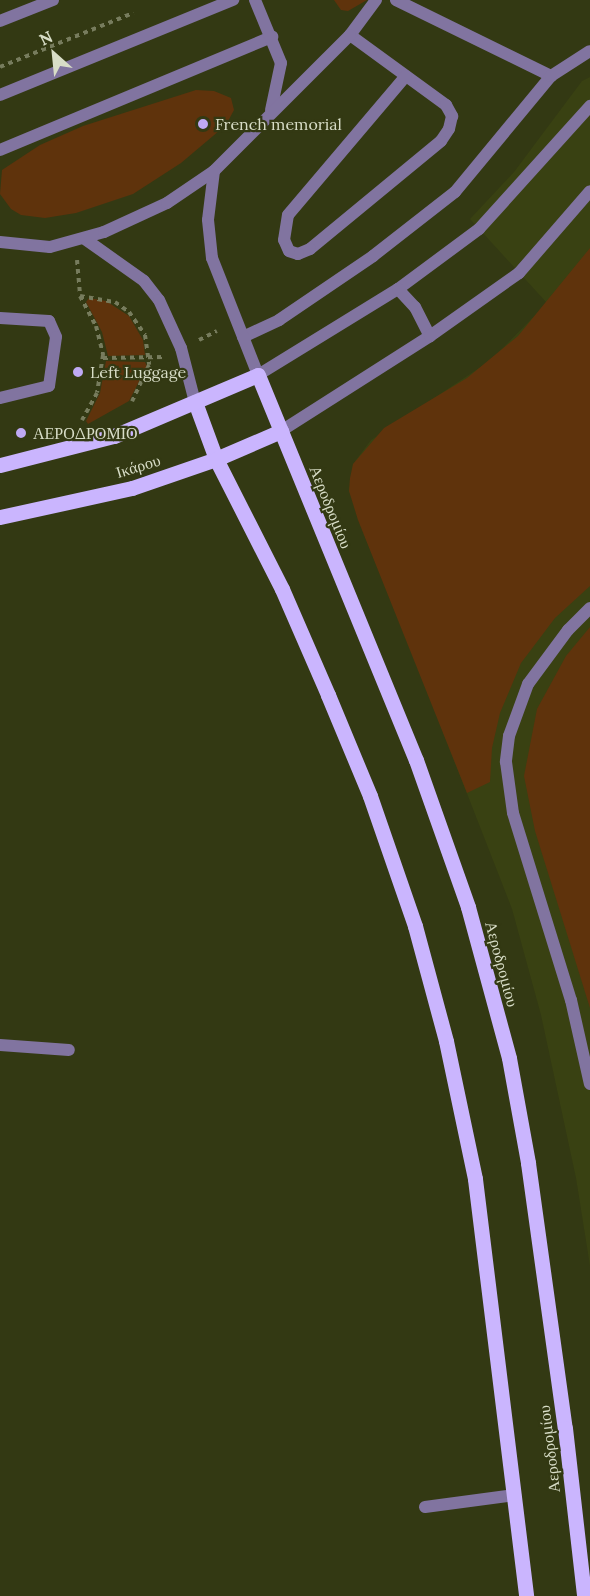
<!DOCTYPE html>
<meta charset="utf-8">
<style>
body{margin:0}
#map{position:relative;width:590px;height:1596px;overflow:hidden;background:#333913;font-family:Lora,serif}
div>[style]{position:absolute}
.built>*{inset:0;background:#394112}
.green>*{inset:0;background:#5f330c}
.path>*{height:4px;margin-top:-2px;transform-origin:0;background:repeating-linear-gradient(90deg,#777c5d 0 4.5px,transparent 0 9px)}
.service>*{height:12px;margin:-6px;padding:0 6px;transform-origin:6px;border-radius:6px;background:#8174a0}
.minor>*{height:12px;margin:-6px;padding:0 6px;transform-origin:6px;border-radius:6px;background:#8174a0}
.primary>*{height:15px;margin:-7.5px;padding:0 7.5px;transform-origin:7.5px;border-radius:7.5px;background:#cab5fe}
.dots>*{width:16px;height:16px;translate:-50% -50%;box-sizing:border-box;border:3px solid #333913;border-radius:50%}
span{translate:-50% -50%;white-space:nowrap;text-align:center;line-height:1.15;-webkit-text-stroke:4.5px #333913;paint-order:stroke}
.poi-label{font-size:16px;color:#d8ddc7}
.left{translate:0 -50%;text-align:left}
.street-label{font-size:16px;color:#d8ddc7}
.north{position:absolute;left:24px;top:24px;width:60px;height:60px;-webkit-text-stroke:4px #333913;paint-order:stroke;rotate:333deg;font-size:16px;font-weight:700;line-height:24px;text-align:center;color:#d8ddc7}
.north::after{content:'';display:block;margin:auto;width:21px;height:27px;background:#d8ddc7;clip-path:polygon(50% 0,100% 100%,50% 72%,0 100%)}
</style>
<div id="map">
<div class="built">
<i style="clip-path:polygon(590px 77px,590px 1266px,576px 1178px,541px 1015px,512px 909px,349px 491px,353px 464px,371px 440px,491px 360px,547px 303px,470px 219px,514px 172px,582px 81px)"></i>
</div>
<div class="green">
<i style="clip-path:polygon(334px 0,367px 0,348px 11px,341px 10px)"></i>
<i style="clip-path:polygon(196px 90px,214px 91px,231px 98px,234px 110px,226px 125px,181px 163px,133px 194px,76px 213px,45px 218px,21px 215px,11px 209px,0 194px,2px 170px,40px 145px,83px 126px)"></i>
<i style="clip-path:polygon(590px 248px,590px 586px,555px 618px,521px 663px,500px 713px,492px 748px,490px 782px,467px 793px,358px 520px,349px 491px,350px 478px,353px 464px,384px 428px,467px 378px,518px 336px)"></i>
<i style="clip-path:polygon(89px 298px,106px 301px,129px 316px,143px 340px,145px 355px,108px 356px,102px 332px,86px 302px)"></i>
<i style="clip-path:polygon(106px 361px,145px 362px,147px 366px,129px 401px,88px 424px,86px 421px,100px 393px)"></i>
<i style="clip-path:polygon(590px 627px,590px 1008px,535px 831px,524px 776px,537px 709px,566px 656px)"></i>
</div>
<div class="path">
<i style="left:0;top:67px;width:144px;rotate:-22.1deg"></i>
<i style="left:77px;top:260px;width:36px;rotate:85deg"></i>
<i style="left:80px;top:296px;width:34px;rotate:62deg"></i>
<i style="left:96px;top:326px;width:30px;rotate:76deg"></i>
<i style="left:103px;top:355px;width:38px;rotate:99deg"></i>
<i style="left:97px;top:393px;width:31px;rotate:119deg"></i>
<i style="left:80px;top:296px;width:36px;rotate:10deg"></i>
<i style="left:115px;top:302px;width:17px;rotate:36deg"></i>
<i style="left:129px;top:312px;width:28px;rotate:55deg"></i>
<i style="left:145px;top:335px;width:30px;rotate:82deg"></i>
<i style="left:149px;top:365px;width:40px;rotate:115deg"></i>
<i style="left:199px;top:340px;width:20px;rotate:-27deg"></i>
<i style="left:103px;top:358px;width:60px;rotate:-1deg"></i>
</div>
<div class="service">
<i style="left:396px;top:0;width:173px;rotate:26.1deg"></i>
<i style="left:350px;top:35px;width:119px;rotate:36.1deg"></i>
<i style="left:446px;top:105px;width:13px;rotate:61deg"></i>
<i style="left:452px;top:116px;width:13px;rotate:103deg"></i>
<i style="left:449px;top:129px;width:14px;rotate:124deg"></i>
<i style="left:441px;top:141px;width:170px;rotate:140.5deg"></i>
<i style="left:310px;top:249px;width:13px;rotate:157deg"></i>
<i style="left:298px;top:254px;width:9px;rotate:-162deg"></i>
<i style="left:289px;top:251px;width:12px;rotate:-114deg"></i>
<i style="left:284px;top:240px;width:25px;rotate:-81deg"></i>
<i style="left:288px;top:215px;width:182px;rotate:-49.7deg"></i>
<i style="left:0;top:95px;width:252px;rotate:-22.2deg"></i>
<i style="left:0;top:150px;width:295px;rotate:-22.6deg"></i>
<i style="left:0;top:318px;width:49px;rotate:3.5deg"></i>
<i style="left:49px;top:321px;width:17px;rotate:66deg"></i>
<i style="left:56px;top:337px;width:49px;rotate:98.1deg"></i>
<i style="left:49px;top:386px;width:50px;rotate:166.2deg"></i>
<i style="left:243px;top:337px;width:40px;rotate:-25deg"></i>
<i style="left:279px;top:320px;width:114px;rotate:-34.2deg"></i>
<i style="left:373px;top:256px;width:104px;rotate:-38deg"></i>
<i style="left:455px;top:192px;width:151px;rotate:-50.4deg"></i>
<i style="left:551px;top:76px;width:46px;rotate:-32.7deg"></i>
<i style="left:590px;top:608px;width:31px;rotate:135deg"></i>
<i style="left:568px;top:630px;width:67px;rotate:126.5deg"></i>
<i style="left:528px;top:684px;width:55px;rotate:110.1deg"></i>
<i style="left:509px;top:736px;width:26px;rotate:97deg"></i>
<i style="left:506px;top:762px;width:51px;rotate:82.2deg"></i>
<i style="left:513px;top:813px;width:196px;rotate:72.8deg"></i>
<i style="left:571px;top:1000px;width:86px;rotate:77.3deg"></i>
<i style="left:0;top:1045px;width:69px;rotate:4.1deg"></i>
<i style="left:425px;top:1507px;width:91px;rotate:-7.6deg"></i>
</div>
<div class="minor">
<i style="left:255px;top:0;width:68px;rotate:67.6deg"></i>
<i style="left:281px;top:63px;width:48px;rotate:102deg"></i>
<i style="left:376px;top:0;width:44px;rotate:126.6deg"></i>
<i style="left:350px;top:35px;width:192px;rotate:135deg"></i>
<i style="left:214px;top:171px;width:49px;rotate:97deg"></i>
<i style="left:208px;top:220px;width:38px;rotate:84deg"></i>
<i style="left:212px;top:258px;width:126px;rotate:68.5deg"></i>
<i style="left:258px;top:375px;width:164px;rotate:-31.6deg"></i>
<i style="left:398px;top:289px;width:101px;rotate:-36.5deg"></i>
<i style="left:479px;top:229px;width:166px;rotate:-47.9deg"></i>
<i style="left:0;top:21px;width:57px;rotate:-21.6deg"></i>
<i style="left:85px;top:239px;width:72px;rotate:35.4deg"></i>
<i style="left:144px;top:281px;width:24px;rotate:52deg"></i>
<i style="left:159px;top:300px;width:53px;rotate:65.4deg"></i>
<i style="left:181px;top:348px;width:56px;rotate:75.5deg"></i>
<i style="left:0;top:242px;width:50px;rotate:5.7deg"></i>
<i style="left:50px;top:247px;width:56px;rotate:-15.5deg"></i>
<i style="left:104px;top:232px;width:69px;rotate:-24.7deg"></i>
<i style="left:167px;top:203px;width:57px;rotate:-34.2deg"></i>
<i style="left:398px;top:289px;width:25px;rotate:47deg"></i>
<i style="left:415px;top:307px;width:33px;rotate:63deg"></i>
<i style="left:281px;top:431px;width:177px;rotate:-32.5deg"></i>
<i style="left:430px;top:336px;width:109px;rotate:-35.3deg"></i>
<i style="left:519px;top:273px;width:108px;rotate:-49.1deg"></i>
</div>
<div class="primary">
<i style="left:195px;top:402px;width:61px;rotate:69.8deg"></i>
<i style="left:216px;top:459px;width:146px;rotate:63.1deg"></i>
<i style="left:282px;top:589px;width:116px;rotate:66.5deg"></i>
<i style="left:328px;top:695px;width:109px;rotate:67.4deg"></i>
<i style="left:370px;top:796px;width:138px;rotate:70.9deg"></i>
<i style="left:415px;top:926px;width:119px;rotate:74.9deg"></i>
<i style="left:446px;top:1041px;width:141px;rotate:78.1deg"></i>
<i style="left:475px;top:1179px;width:420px;rotate:83deg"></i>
<i style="left:0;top:465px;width:118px;rotate:-14.3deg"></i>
<i style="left:114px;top:436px;width:156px;rotate:-23deg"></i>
<i style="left:258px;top:375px;width:416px;rotate:67.7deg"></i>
<i style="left:416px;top:760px;width:156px;rotate:70.5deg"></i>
<i style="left:468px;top:907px;width:156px;rotate:74.8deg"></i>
<i style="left:509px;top:1058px;width:107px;rotate:79.7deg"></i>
<i style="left:528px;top:1163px;width:268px;rotate:82.1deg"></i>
<i style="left:565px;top:1428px;width:169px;rotate:83.5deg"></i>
<i style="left:0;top:517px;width:135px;rotate:-12.4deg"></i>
<i style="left:132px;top:488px;width:89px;rotate:-19deg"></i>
<i style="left:216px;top:459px;width:71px;rotate:-23.3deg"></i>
</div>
<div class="dots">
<i style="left:203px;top:124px;background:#bfa9f4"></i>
<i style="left:78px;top:372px;background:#bfa9f4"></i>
<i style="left:21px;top:433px;background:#bfa9f4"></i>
</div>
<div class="poi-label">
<span class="left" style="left:215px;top:124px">French memorial</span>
<span class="left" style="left:90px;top:372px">Left Luggage</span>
<span class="left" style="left:33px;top:433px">ΑΕΡΟΔΡΟΜΙΟ</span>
</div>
<div class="street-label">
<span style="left:138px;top:466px;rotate:-17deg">Ικάρου</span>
<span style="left:331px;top:507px;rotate:68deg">Αεροδρομίου</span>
<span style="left:502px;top:964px;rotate:75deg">Αεροδρομίου</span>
<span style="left:549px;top:1449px;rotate:-97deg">Αεροδρομίου</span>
</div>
<div class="north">N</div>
</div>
